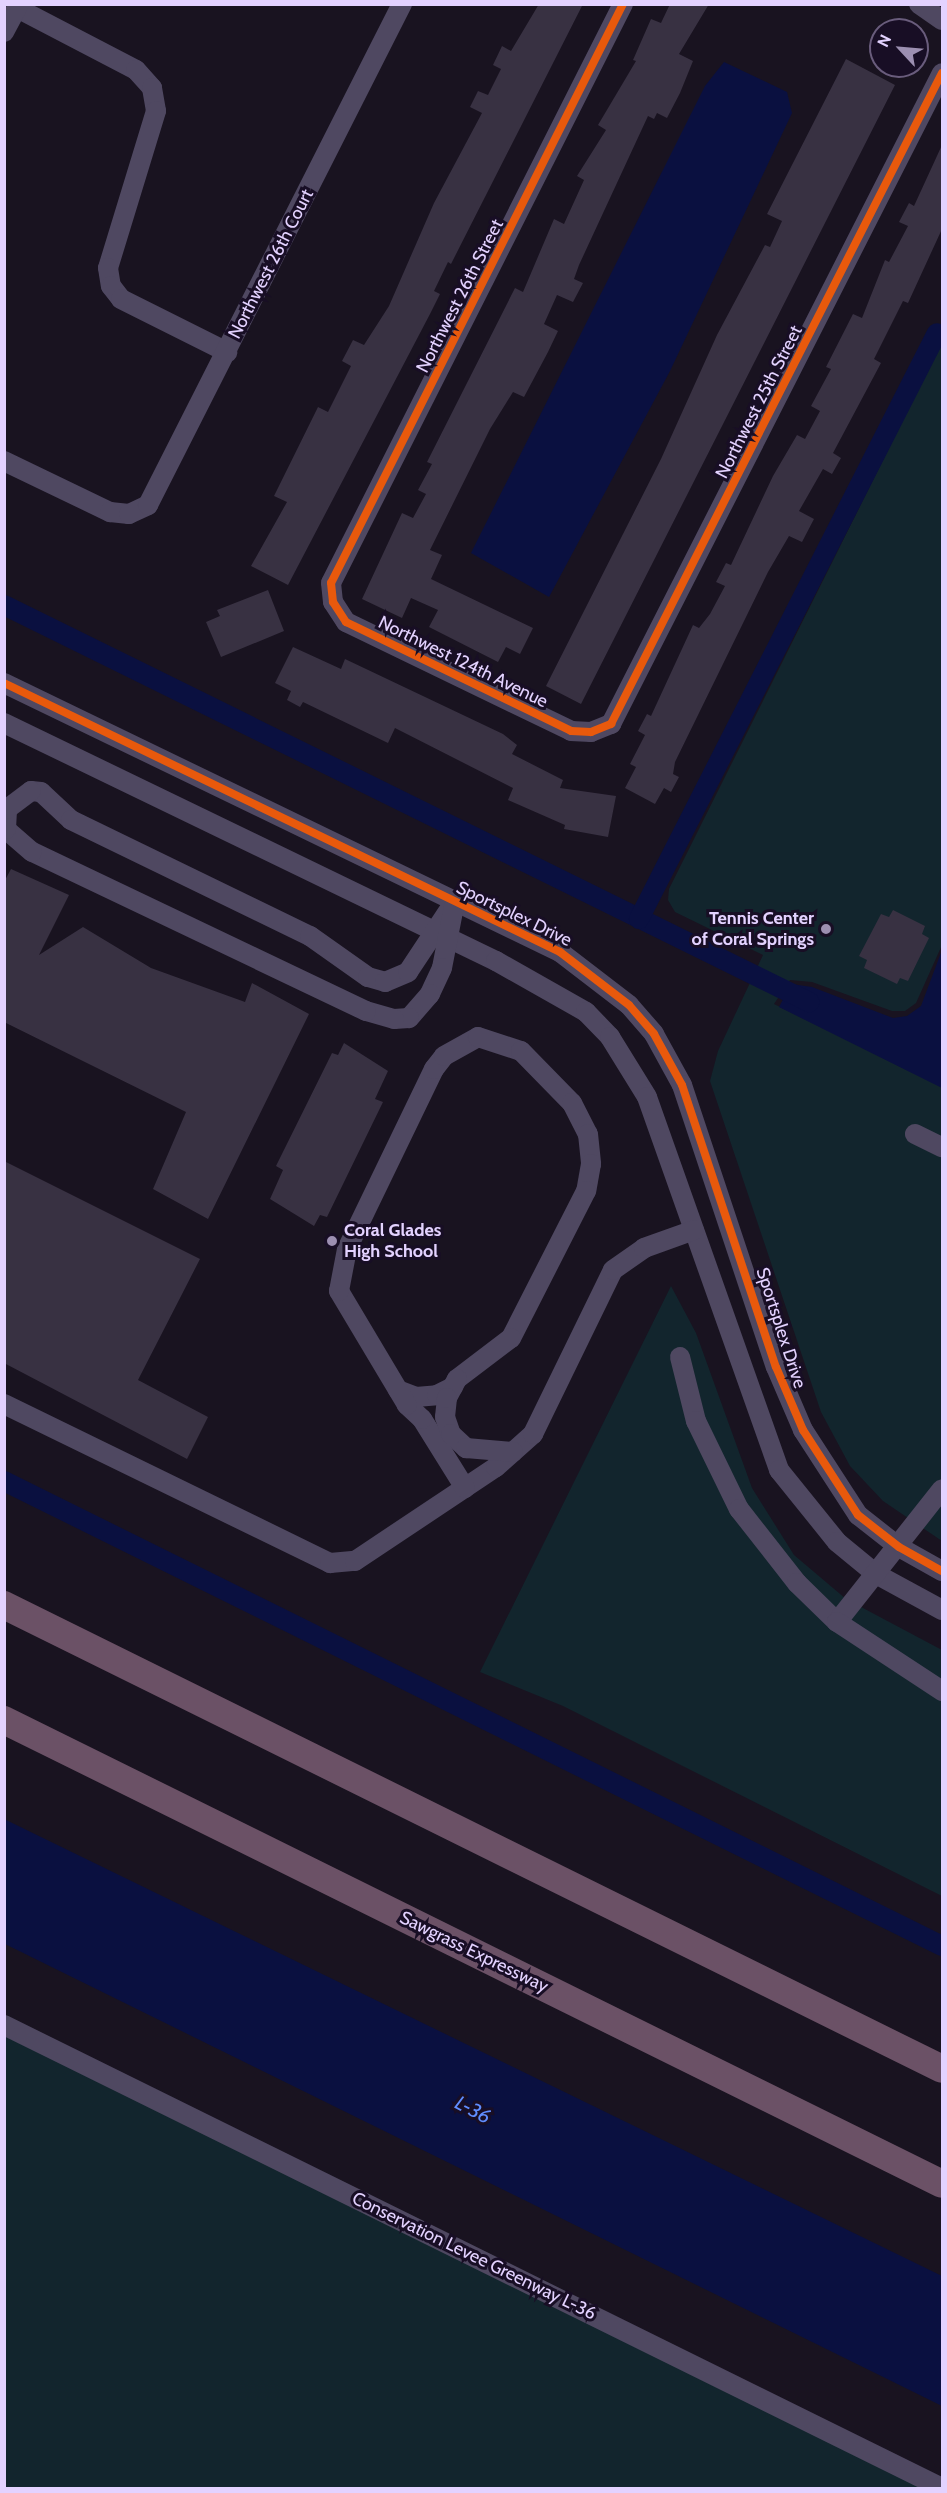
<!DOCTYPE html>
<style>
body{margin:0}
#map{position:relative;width:947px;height:2493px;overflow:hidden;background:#191320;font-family:Cabin,sans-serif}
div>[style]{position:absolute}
.green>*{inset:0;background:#12252d}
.water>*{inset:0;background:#0a1040}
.canal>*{height:20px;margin:-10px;padding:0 10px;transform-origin:10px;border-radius:10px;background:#0a1040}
.building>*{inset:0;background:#383142}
.minor>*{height:20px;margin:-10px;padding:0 10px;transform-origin:10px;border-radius:10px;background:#4f4861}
.highway>*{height:28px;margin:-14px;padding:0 14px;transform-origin:14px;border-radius:14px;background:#6b5166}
.cycleway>*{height:8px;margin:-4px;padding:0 4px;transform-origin:4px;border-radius:4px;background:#e8590c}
.dots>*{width:16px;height:16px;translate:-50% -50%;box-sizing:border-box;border:3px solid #180e25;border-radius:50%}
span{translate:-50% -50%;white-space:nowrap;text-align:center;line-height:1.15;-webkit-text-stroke:6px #180e25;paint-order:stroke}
.street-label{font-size:18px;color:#e3d2ff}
.poi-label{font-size:18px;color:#e3d2ff;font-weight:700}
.right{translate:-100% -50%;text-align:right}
.left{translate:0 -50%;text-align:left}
.water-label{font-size:20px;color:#608dff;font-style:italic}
.frame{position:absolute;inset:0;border:6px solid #e3d2ff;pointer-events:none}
.north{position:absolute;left:869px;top:18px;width:60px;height:60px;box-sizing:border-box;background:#180e25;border:2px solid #695c7c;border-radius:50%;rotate:296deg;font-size:16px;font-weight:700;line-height:24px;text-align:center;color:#e3d2ff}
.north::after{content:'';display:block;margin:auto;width:21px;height:27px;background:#9c8fb1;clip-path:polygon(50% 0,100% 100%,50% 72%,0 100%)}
</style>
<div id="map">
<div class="green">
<i style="clip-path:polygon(942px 342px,942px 945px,916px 1003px,905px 1011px,892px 1011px,812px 982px,790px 980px,774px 1004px,942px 1087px,942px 1541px,883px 1501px,850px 1466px,821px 1412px,710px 1081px,718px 1051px,763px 955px,675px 912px,668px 900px,669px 889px)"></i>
<i style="clip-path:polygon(671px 1286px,696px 1333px,752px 1488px,794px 1555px,846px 1599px,942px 1650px,942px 1896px,563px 1706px,480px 1672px)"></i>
<i style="clip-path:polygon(4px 2025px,942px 2488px,5px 2488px)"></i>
</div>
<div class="water">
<i style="clip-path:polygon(724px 62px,787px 92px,792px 113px,670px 371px,549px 597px,471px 553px,705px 86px)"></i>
<i style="clip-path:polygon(942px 950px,942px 1088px,779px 1007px,791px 984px,812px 987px,893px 1018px,907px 1016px,921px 1006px)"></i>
<i style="clip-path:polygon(4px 1819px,942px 2276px,942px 2406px,5px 1944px)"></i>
</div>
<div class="canal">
<i style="left:4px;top:605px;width:898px;rotate:26.25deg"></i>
<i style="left:639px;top:919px;width:657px;rotate:-63.05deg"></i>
<i style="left:4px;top:1481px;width:1047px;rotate:26.37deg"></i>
</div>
<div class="building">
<i style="clip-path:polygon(539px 4px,583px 4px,451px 264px,448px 262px,434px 291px,440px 294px,430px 314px,288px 585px,251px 566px,287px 502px,274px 496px,318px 407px,328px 412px,351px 366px,342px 361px,353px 340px,364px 345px,389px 306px,434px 203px,482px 113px,470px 107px,478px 91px,488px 95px,501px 69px,493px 65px,502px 46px,511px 51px)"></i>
<i style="clip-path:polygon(670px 4px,709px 4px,679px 54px,693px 61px,680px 93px,667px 118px,657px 113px,654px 119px,648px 116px,579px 265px,574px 279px,583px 283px,573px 302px,557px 295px,544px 324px,558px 331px,548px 352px,524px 397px,513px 392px,490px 429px,430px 550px,442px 555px,431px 579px,533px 628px,520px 654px,506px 647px,498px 662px,429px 627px,438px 610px,411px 598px,402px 618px,362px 599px,402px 513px,413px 518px,426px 494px,418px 490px,432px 464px,427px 462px,515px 288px,523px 292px,554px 219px,564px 224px,584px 180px,577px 176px,606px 130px,598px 125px,636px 61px,633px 60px,651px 19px,661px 23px)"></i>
<i style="clip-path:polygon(846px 59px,895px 85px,581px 704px,546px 686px,661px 459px,717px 335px,765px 245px,770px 247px,782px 221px,767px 214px)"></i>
<i style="clip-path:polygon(942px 145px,942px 229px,908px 303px,903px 301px,874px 359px,881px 363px,833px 453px,841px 458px,832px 474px,823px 469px,799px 511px,814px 519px,802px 542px,789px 536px,768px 572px,675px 762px,673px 774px,679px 777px,671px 792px,664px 788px,655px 804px,625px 788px,636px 767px,630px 764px,645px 735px,638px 731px,647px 714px,651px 716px,693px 625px,699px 628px,710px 614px,725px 586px,716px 582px,726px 563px,731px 565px,773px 476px,797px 435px,805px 439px,820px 411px,811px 406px,831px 369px,826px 367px,853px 314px,862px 318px,885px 260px,889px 262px,908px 226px,899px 222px,909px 203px,914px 206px)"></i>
<i style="clip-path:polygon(268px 590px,284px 631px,221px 657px,206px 622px,220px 616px,217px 610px)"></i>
<i style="clip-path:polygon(293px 647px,341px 669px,345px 659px,503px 734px,517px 745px,512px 754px,563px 780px,560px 788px,616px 796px,608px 837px,564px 829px,565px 825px,508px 800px,513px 788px,395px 728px,388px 743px,303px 702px,300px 707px,287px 700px,291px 691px,275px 683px)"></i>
<i style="clip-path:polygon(11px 869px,69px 895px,39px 955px,83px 927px,151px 968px,245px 1002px,252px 983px,309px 1014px,208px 1219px,153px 1189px,186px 1112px,4px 1022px,4px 882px)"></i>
<i style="clip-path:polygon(893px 910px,925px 926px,922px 934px,929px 938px,908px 981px,900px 978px,897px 984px,864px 968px,867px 960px,859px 956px,881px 914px,889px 917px)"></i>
<i style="clip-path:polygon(344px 1043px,388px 1071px,375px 1099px,383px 1102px,327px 1217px,320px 1215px,314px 1226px,270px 1199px,283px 1170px,276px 1166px,332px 1053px,338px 1055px)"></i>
<i style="clip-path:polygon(4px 1161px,200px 1259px,138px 1380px,208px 1417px,187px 1459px,4px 1363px)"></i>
</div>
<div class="minor">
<i style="left:623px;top:4px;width:648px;rotate:116.76deg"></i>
<i style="left:331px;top:583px;width:19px;rotate:84deg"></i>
<i style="left:333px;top:602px;width:24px;rotate:57deg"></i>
<i style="left:346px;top:622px;width:250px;rotate:25.8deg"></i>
<i style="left:571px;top:731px;width:20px;rotate:3deg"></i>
<i style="left:591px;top:732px;width:22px;rotate:-22deg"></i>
<i style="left:611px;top:724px;width:730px;rotate:-63.05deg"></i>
<i style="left:919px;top:4px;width:28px;rotate:35deg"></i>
<i style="left:17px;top:8px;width:134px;rotate:27.5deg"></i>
<i style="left:136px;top:70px;width:24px;rotate:48deg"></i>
<i style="left:152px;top:88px;width:23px;rotate:80deg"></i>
<i style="left:156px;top:111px;width:164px;rotate:107deg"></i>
<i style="left:108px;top:268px;width:18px;rotate:81deg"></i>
<i style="left:111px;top:286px;width:16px;rotate:52deg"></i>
<i style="left:121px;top:299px;width:119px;rotate:26.6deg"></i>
<i style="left:4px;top:32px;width:32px;rotate:-62deg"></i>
<i style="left:4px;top:461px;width:118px;rotate:25.7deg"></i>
<i style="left:110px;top:512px;width:19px;rotate:6deg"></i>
<i style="left:129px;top:514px;width:21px;rotate:-25deg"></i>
<i style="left:148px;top:505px;width:562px;rotate:-63.12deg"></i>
<i style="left:4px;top:683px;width:618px;rotate:25.82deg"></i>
<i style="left:560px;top:952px;width:87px;rotate:37.5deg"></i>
<i style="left:629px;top:1005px;width:38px;rotate:49deg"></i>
<i style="left:654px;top:1034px;width:58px;rotate:61.2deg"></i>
<i style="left:682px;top:1085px;width:297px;rotate:71.6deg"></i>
<i style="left:776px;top:1367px;width:69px;rotate:66.8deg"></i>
<i style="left:803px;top:1430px;width:101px;rotate:57.1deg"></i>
<i style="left:858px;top:1515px;width:52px;rotate:38deg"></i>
<i style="left:899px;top:1547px;width:49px;rotate:29.2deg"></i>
<i style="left:4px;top:723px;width:547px;rotate:25.81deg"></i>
<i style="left:496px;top:961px;width:103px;rotate:29.5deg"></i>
<i style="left:586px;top:1012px;width:35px;rotate:46deg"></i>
<i style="left:610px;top:1037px;width:70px;rotate:58.3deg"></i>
<i style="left:647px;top:1097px;width:396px;rotate:70.5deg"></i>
<i style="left:779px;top:1470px;width:92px;rotate:51.1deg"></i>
<i style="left:837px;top:1542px;width:50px;rotate:39.4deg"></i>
<i style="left:876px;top:1574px;width:75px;rotate:28.6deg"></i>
<i style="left:31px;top:791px;width:10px;rotate:6deg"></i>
<i style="left:41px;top:792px;width:41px;rotate:43deg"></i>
<i style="left:71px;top:820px;width:266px;rotate:25.9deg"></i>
<i style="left:310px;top:936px;width:71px;rotate:35.3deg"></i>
<i style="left:368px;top:977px;width:18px;rotate:16deg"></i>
<i style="left:385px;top:982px;width:25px;rotate:-23deg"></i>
<i style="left:408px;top:972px;width:85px;rotate:-56.5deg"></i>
<i style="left:455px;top:901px;width:68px;rotate:101deg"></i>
<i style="left:442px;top:968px;width:29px;rotate:115deg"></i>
<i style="left:430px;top:994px;width:32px;rotate:131deg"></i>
<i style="left:409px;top:1018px;width:15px;rotate:176deg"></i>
<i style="left:394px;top:1019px;width:29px;rotate:-164deg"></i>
<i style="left:366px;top:1011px;width:370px;rotate:-154.5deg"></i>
<i style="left:32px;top:852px;width:35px;rotate:-139deg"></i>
<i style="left:6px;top:829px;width:20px;rotate:-87deg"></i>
<i style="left:7px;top:809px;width:30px;rotate:-37deg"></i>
<i style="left:915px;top:1134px;width:30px;rotate:26deg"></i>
<i style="left:680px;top:1357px;width:66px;rotate:76deg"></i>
<i style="left:696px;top:1421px;width:98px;rotate:64deg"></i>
<i style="left:739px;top:1509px;width:94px;rotate:51.9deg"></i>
<i style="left:797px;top:1583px;width:56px;rotate:44.3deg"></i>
<i style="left:837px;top:1622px;width:169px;rotate:-51.7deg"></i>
<i style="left:398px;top:1390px;width:19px;rotate:21deg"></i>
<i style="left:416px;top:1397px;width:21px;rotate:-5deg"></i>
<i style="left:437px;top:1395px;width:18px;rotate:-27deg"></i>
<i style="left:4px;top:1404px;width:363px;rotate:26deg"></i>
<i style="left:330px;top:1563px;width:25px;rotate:-5deg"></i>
<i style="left:355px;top:1561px;width:169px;rotate:-33.7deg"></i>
<i style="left:496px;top:1467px;width:50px;rotate:-41.7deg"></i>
<i style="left:533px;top:1434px;width:182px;rotate:-64deg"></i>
<i style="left:613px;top:1270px;width:38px;rotate:-35deg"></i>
<i style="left:644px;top:1248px;width:53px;rotate:-19.8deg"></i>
<i style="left:465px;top:1488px;width:81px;rotate:-121.9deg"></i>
<i style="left:422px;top:1419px;width:21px;rotate:-137deg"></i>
<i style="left:407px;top:1405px;width:133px;rotate:-120.8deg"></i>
<i style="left:339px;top:1291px;width:43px;rotate:-79.2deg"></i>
<i style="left:347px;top:1249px;width:200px;rotate:-64.2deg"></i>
<i style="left:434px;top:1069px;width:16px;rotate:-52deg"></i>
<i style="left:444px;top:1056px;width:39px;rotate:-29deg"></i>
<i style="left:478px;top:1037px;width:45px;rotate:18deg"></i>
<i style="left:521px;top:1051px;width:73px;rotate:45.6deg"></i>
<i style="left:572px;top:1103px;width:35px;rotate:63deg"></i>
<i style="left:588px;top:1134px;width:30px;rotate:84deg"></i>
<i style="left:591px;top:1164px;width:27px;rotate:100deg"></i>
<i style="left:586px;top:1191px;width:165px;rotate:117deg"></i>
<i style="left:511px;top:1338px;width:68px;rotate:142.8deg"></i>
<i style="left:457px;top:1379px;width:21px;rotate:118deg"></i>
<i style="left:447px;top:1398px;width:19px;rotate:96deg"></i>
<i style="left:445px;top:1417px;width:18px;rotate:71deg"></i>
<i style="left:451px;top:1434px;width:21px;rotate:43deg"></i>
<i style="left:466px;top:1448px;width:47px;rotate:4.9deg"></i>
<i style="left:837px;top:1622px;width:126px;rotate:33.3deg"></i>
<i style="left:4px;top:2025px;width:1046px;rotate:26.27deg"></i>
</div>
<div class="highway">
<i style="left:4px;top:1605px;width:1046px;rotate:26.32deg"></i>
<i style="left:4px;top:1720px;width:1046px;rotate:26.32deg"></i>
</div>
<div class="cycleway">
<i style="left:623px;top:4px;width:648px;rotate:116.76deg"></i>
<i style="left:331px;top:583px;width:19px;rotate:84deg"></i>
<i style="left:333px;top:602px;width:24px;rotate:57deg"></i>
<i style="left:346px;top:622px;width:250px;rotate:25.8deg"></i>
<i style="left:571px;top:731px;width:20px;rotate:3deg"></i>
<i style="left:591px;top:732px;width:22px;rotate:-22deg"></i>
<i style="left:611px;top:724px;width:730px;rotate:-63.05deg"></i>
<i style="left:4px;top:683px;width:618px;rotate:25.82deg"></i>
<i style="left:560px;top:952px;width:87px;rotate:37.5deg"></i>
<i style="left:629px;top:1005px;width:38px;rotate:49deg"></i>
<i style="left:654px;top:1034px;width:58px;rotate:61.2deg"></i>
<i style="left:682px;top:1085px;width:297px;rotate:71.6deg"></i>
<i style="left:776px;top:1367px;width:69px;rotate:66.8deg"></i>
<i style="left:803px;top:1430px;width:101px;rotate:57.1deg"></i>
<i style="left:858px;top:1515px;width:52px;rotate:38deg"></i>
<i style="left:899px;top:1547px;width:49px;rotate:29.2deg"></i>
</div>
<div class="dots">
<i style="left:826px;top:929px;background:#9c8fb1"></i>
<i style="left:332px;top:1241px;background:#9c8fb1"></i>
</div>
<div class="street-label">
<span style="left:271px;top:264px;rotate:-63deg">Northwest 26th Court</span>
<span style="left:460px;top:296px;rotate:-63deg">Northwest 26th Street</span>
<span style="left:759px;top:402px;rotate:-63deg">Northwest 25th Street</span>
<span style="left:463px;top:662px;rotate:26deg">Northwest 124th Avenue</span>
<span style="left:514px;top:914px;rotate:26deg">Sportsplex Drive</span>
<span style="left:781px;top:1328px;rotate:72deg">Sportsplex Drive</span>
<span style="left:474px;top:1952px;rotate:26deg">Sawgrass Expressway</span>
<span style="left:474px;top:2256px;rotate:26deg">Conservation Levee Greenway L-36</span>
</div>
<div class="poi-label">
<span class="right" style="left:814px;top:929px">Tennis Center<br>of Coral Springs</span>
<span class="left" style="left:344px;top:1241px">Coral Glades<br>High School</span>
</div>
<div class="water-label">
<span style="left:473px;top:2110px;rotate:27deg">L-36</span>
</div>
<div class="frame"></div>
<div class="north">N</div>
</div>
